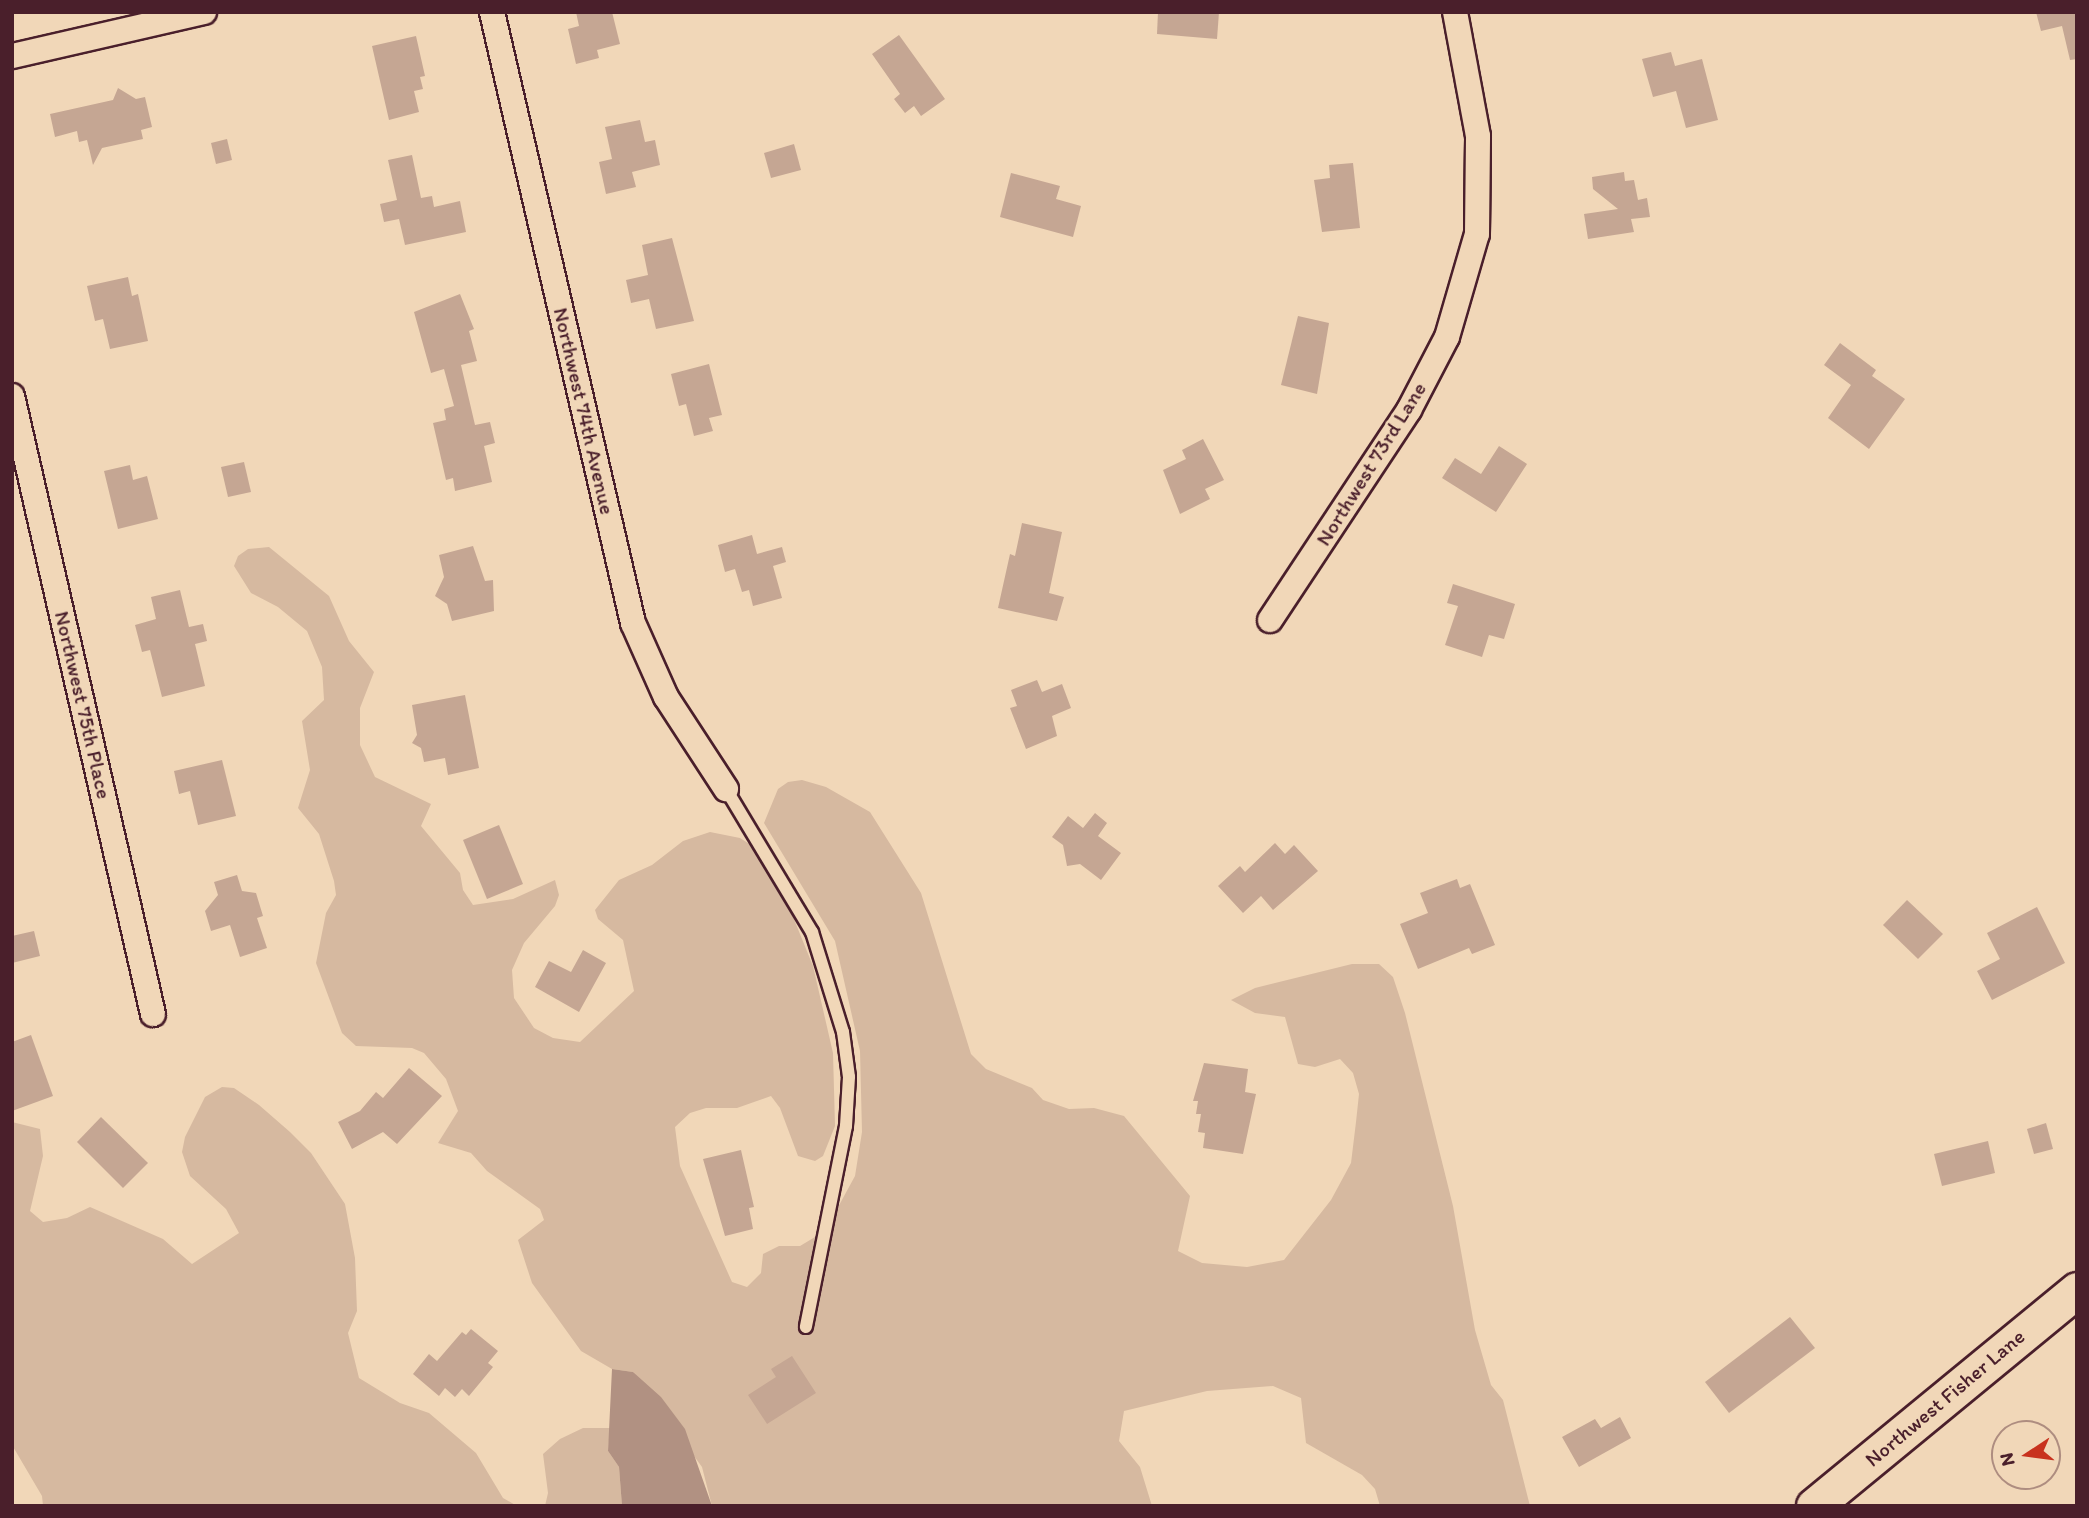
<!DOCTYPE html>
<style>
body{margin:0}
#map{position:relative;width:2089px;height:1518px;overflow:hidden;background:#f1d7b8;font-family:Itim,sans-serif}
div>[style]{position:absolute}
.green>*{inset:0;background:#d6b9a0}
.water>*{inset:0;background:#b19182}
.building>*{inset:0;background:#c5a693}
.roads{filter:drop-shadow(2px 0 #4a1f2b) drop-shadow(-2px 0 #4a1f2b) drop-shadow(0 2px #4a1f2b) drop-shadow(0 -2px #4a1f2b)}
.lane>*{height:12px;margin:-6px;padding:0 6px;transform-origin:6px;border-radius:6px;background:#f1d7b8}
.street>*{height:24px;margin:-12px;padding:0 12px;transform-origin:12px;border-radius:12px;background:#f1d7b8}
.secondary>*{height:35px;margin:-17.5px;padding:0 17.5px;transform-origin:17.5px;border-radius:17.5px;background:#f1d7b8}
span{translate:-50% -50%;white-space:nowrap;text-align:center;line-height:1.15;-webkit-text-stroke:5px #f1d7b8;paint-order:stroke}
.street-label{font-size:21px;color:#4a1f2b}
.frame{position:absolute;inset:0;border:14px solid #4a1f2b;pointer-events:none}
.north{position:absolute;left:1991px;top:1420px;width:70px;height:70px;box-sizing:border-box;background:#f1d7b8;border:2px solid #ae8d80;border-radius:50%;rotate:257deg;font-size:19px;font-weight:700;line-height:28px;text-align:center;color:#4a1f2b}
.north::after{content:'';display:block;margin:auto;width:24px;height:32px;background:#c8321e;clip-path:polygon(50% 0,100% 100%,50% 72%,0 100%)}
</style>
<div id="map">
<div class="green">
<i style="clip-path:polygon(269px 547px,329px 596px,349px 641px,374px 672px,360px 708px,360px 745px,375px 777px,431px 804px,421px 826px,460px 873px,463px 890px,473px 905px,513px 899px,555px 880px,559px 895px,555px 906px,524px 943px,512px 970px,514px 998px,534px 1028px,553px 1038px,580px 1042px,634px 991px,623px 940px,598px 919px,595px 910px,619px 880px,652px 865px,683px 841px,710px 832px,740px 838px,754px 847px,778px 880px,813px 966px,833px 1053px,835px 1126px,823px 1156px,815px 1161px,798px 1156px,780px 1108px,771px 1096px,737px 1108px,706px 1108px,690px 1113px,675px 1127px,680px 1166px,732px 1282px,747px 1287px,761px 1273px,763px 1254px,779px 1246px,800px 1246px,825px 1231px,855px 1176px,862px 1132px,860px 1051px,835px 941px,764px 823px,778px 789px,788px 782px,802px 780px,826px 787px,870px 812px,921px 893px,971px 1054px,986px 1069px,1032px 1088px,1043px 1100px,1069px 1109px,1094px 1108px,1124px 1116px,1190px 1196px,1178px 1251px,1202px 1263px,1247px 1267px,1284px 1260px,1331px 1200px,1351px 1163px,1356px 1122px,1359px 1094px,1353px 1073px,1340px 1059px,1315px 1067px,1298px 1064px,1285px 1017px,1255px 1013px,1231px 1000px,1255px 988px,1352px 964px,1379px 964px,1393px 977px,1405px 1013px,1453px 1206px,1475px 1330px,1491px 1385px,1503px 1400px,1530px 1506px,1380px 1506px,1375px 1489px,1362px 1475px,1306px 1443px,1301px 1398px,1273px 1386px,1207px 1391px,1124px 1411px,1119px 1441px,1140px 1467px,1152px 1506px,712px 1506px,702px 1467px,633px 1372px,612px 1369px,581px 1351px,532px 1283px,518px 1240px,544px 1220px,540px 1209px,487px 1171px,471px 1153px,438px 1143px,458px 1111px,446px 1079px,424px 1053px,412px 1048px,356px 1046px,342px 1033px,316px 963px,326px 913px,336px 895px,334px 881px,319px 834px,298px 808px,310px 770px,302px 721px,324px 700px,322px 667px,307px 631px,278px 607px,251px 593px,234px 566px,238px 556px,248px 549px)"></i>
<i style="clip-path:polygon(222px 1087px,234px 1088px,259px 1105px,290px 1132px,311px 1153px,345px 1204px,355px 1258px,357px 1311px,348px 1333px,359px 1378px,400px 1403px,429px 1413px,476px 1453px,503px 1498px,517px 1506px,43px 1506px,42px 1496px,12px 1445px,12px 1122px,40px 1129px,43px 1156px,30px 1211px,43px 1222px,67px 1218px,90px 1207px,163px 1239px,192px 1264px,239px 1233px,226px 1209px,190px 1176px,182px 1152px,185px 1137px,205px 1097px)"></i>
<i style="clip-path:polygon(583px 1428px,610px 1428px,608px 1451px,619px 1467px,622px 1506px,545px 1506px,548px 1493px,543px 1454px,560px 1439px)"></i>
</div>
<div class="water">
<i style="clip-path:polygon(612px 1369px,633px 1372px,661px 1397px,685px 1429px,712px 1506px,622px 1506px,619px 1467px,608px 1451px)"></i>
</div>
<div class="building">
<i style="clip-path:polygon(576px 12px,612px 12px,620px 44px,597px 50px,599px 58px,576px 64px,568px 29px,579px 26px)"></i>
<i style="clip-path:polygon(1158px 12px,1219px 12px,1217px 39px,1157px 34px)"></i>
<i style="clip-path:polygon(2036px 12px,2077px 12px,2077px 59px,2070px 60px,2062px 26px,2041px 31px)"></i>
<i style="clip-path:polygon(899px 35px,945px 99px,921px 116px,914px 106px,905px 113px,894px 99px,900px 94px,872px 54px)"></i>
<i style="clip-path:polygon(416px 36px,425px 76px,420px 77px,423px 89px,414px 91px,419px 112px,389px 120px,372px 46px)"></i>
<i style="clip-path:polygon(1671px 52px,1675px 66px,1702px 59px,1718px 120px,1686px 128px,1676px 91px,1653px 97px,1642px 59px)"></i>
<i style="clip-path:polygon(118px 88px,136px 99px,145px 97px,152px 127px,141px 130px,143px 139px,102px 148px,93px 165px,87px 140px,79px 142px,77px 131px,55px 137px,50px 114px,113px 100px)"></i>
<i style="clip-path:polygon(640px 120px,645px 142px,655px 140px,660px 165px,632px 172px,636px 187px,606px 194px,599px 162px,612px 159px,605px 127px)"></i>
<i style="clip-path:polygon(227px 139px,232px 160px,216px 164px,211px 143px)"></i>
<i style="clip-path:polygon(794px 144px,801px 170px,771px 178px,764px 153px)"></i>
<i style="clip-path:polygon(412px 155px,421px 198px,432px 196px,434px 207px,460px 201px,466px 232px,405px 245px,399px 219px,384px 222px,380px 204px,397px 200px,388px 160px)"></i>
<i style="clip-path:polygon(1353px 163px,1360px 228px,1322px 232px,1314px 180px,1330px 178px,1329px 165px)"></i>
<i style="clip-path:polygon(1624px 172px,1625px 181px,1634px 180px,1638px 200px,1647px 198px,1650px 217px,1631px 219px,1634px 232px,1588px 239px,1584px 214px,1618px 209px,1593px 189px,1592px 177px)"></i>
<i style="clip-path:polygon(1011px 173px,1060px 186px,1056px 199px,1081px 206px,1073px 237px,1000px 217px)"></i>
<i style="clip-path:polygon(672px 238px,694px 321px,656px 329px,649px 299px,631px 303px,626px 280px,648px 275px,642px 245px)"></i>
<i style="clip-path:polygon(128px 277px,132px 296px,138px 294px,148px 341px,110px 349px,103px 319px,95px 321px,87px 286px)"></i>
<i style="clip-path:polygon(460px 294px,474px 329px,469px 331px,477px 361px,461px 365px,475px 425px,490px 422px,495px 443px,484px 446px,492px 482px,455px 491px,453px 478px,446px 480px,433px 423px,446px 420px,444px 409px,454px 406px,444px 369px,431px 373px,414px 312px)"></i>
<i style="clip-path:polygon(1298px 316px,1329px 323px,1317px 394px,1281px 385px)"></i>
<i style="clip-path:polygon(1840px 343px,1876px 370px,1872px 376px,1905px 399px,1869px 449px,1828px 418px,1851px 385px,1824px 365px)"></i>
<i style="clip-path:polygon(709px 364px,722px 415px,709px 418px,713px 431px,694px 436px,686px 404px,679px 406px,671px 374px)"></i>
<i style="clip-path:polygon(1203px 439px,1224px 480px,1205px 489px,1210px 499px,1180px 514px,1163px 470px,1186px 459px,1182px 450px)"></i>
<i style="clip-path:polygon(1499px 446px,1527px 464px,1496px 512px,1442px 478px,1455px 458px,1481px 474px)"></i>
<i style="clip-path:polygon(244px 462px,251px 492px,228px 497px,221px 467px)"></i>
<i style="clip-path:polygon(130px 465px,133px 480px,147px 476px,158px 519px,118px 529px,104px 471px)"></i>
<i style="clip-path:polygon(1022px 523px,1062px 532px,1049px 593px,1064px 597px,1057px 621px,998px 608px,1010px 554px,1015px 556px)"></i>
<i style="clip-path:polygon(752px 535px,757px 554px,782px 547px,786px 562px,773px 566px,782px 598px,753px 606px,749px 590px,742px 592px,735px 569px,725px 572px,718px 545px)"></i>
<i style="clip-path:polygon(473px 546px,485px 581px,493px 580px,494px 611px,452px 621px,447px 604px,435px 596px,444px 577px,439px 555px)"></i>
<i style="clip-path:polygon(1453px 584px,1515px 604px,1504px 639px,1489px 635px,1482px 657px,1445px 645px,1458px 606px,1447px 603px)"></i>
<i style="clip-path:polygon(180px 590px,189px 627px,203px 624px,207px 641px,195px 644px,205px 686px,162px 697px,150px 650px,142px 652px,135px 625px,156px 619px,151px 597px)"></i>
<i style="clip-path:polygon(1037px 680px,1042px 692px,1062px 684px,1071px 708px,1052px 716px,1057px 736px,1026px 749px,1010px 708px,1017px 706px,1011px 690px)"></i>
<i style="clip-path:polygon(465px 695px,479px 768px,448px 775px,445px 758px,424px 762px,421px 748px,412px 743px,417px 735px,412px 705px)"></i>
<i style="clip-path:polygon(222px 760px,236px 816px,198px 825px,190px 791px,179px 794px,174px 771px)"></i>
<i style="clip-path:polygon(1095px 813px,1107px 823px,1098px 836px,1121px 853px,1101px 880px,1080px 864px,1067px 866px,1063px 845px,1052px 837px,1068px 816px,1083px 828px)"></i>
<i style="clip-path:polygon(499px 825px,523px 884px,487px 899px,463px 840px)"></i>
<i style="clip-path:polygon(1275px 843px,1285px 854px,1294px 845px,1318px 871px,1273px 910px,1261px 896px,1243px 913px,1218px 886px,1240px 866px,1245px 872px)"></i>
<i style="clip-path:polygon(237px 875px,242px 891px,256px 893px,263px 916px,257px 918px,267px 948px,240px 957px,230px 925px,211px 931px,205px 911px,218px 895px,214px 882px)"></i>
<i style="clip-path:polygon(1457px 879px,1460px 888px,1470px 884px,1495px 945px,1472px 954px,1469px 948px,1418px 969px,1400px 924px,1428px 913px,1420px 893px)"></i>
<i style="clip-path:polygon(1907px 900px,1943px 934px,1918px 959px,1883px 925px)"></i>
<i style="clip-path:polygon(2037px 907px,2065px 963px,1992px 1000px,1977px 971px,2000px 959px,1987px 933px)"></i>
<i style="clip-path:polygon(34px 931px,40px 956px,12px 963px,12px 936px)"></i>
<i style="clip-path:polygon(583px 950px,606px 963px,579px 1012px,535px 987px,549px 961px,571px 972px)"></i>
<i style="clip-path:polygon(31px 1035px,53px 1096px,12px 1111px,12px 1042px)"></i>
<i style="clip-path:polygon(1204px 1063px,1248px 1069px,1245px 1092px,1256px 1094px,1243px 1154px,1203px 1148px,1205px 1133px,1198px 1132px,1201px 1114px,1196px 1114px,1198px 1101px,1193px 1101px)"></i>
<i style="clip-path:polygon(409px 1068px,442px 1096px,397px 1144px,383px 1132px,352px 1149px,338px 1122px,360px 1111px,376px 1092px,383px 1098px)"></i>
<i style="clip-path:polygon(101px 1117px,148px 1163px,123px 1188px,77px 1142px)"></i>
<i style="clip-path:polygon(2046px 1123px,2053px 1149px,2034px 1154px,2027px 1129px)"></i>
<i style="clip-path:polygon(1988px 1141px,1995px 1173px,1942px 1186px,1934px 1154px)"></i>
<i style="clip-path:polygon(741px 1150px,754px 1207px,749px 1208px,753px 1229px,725px 1236px,703px 1159px)"></i>
<i style="clip-path:polygon(1790px 1317px,1815px 1348px,1729px 1413px,1705px 1382px)"></i>
<i style="clip-path:polygon(471px 1329px,498px 1351px,488px 1363px,493px 1367px,469px 1396px,462px 1389px,455px 1397px,445px 1388px,439px 1396px,413px 1374px,429px 1354px,437px 1361px,462px 1332px,466px 1335px)"></i>
<i style="clip-path:polygon(792px 1356px,816px 1393px,767px 1424px,748px 1395px,776px 1377px,771px 1369px)"></i>
<i style="clip-path:polygon(1620px 1417px,1631px 1438px,1579px 1467px,1562px 1437px,1595px 1419px,1601px 1428px)"></i>
</div>
<div class="roads">
<div class="lane">
<i style="left:726px;top:789px;width:167px;rotate:59deg"></i>
<i style="left:812px;top:932px;width:105px;rotate:72.8deg"></i>
<i style="left:843px;top:1032px;width:45px;rotate:82.4deg"></i>
<i style="left:849px;top:1077px;width:49px;rotate:93.5deg"></i>
<i style="left:846px;top:1126px;width:205px;rotate:101.3deg"></i>
</div>
<div class="street">
<i style="left:492px;top:12px;width:627px;rotate:77.01deg"></i>
<i style="left:633px;top:623px;width:81px;rotate:66deg"></i>
<i style="left:666px;top:697px;width:110px;rotate:56.9deg"></i>
<i style="left:12px;top:56px;width:197px;rotate:-12.9deg"></i>
<i style="left:12px;top:396px;width:634px;rotate:77.15deg"></i>
<i style="left:1270px;top:620px;width:252px;rotate:-56.5deg"></i>
<i style="left:1409px;top:410px;width:82px;rotate:-62.5deg"></i>
<i style="left:1447px;top:337px;width:107px;rotate:-73.8deg"></i>
<i style="left:1477px;top:234px;width:98px;rotate:-89.4deg"></i>
<i style="left:1478px;top:136px;width:126px;rotate:-100.5deg"></i>
</div>
<div class="secondary">
<i style="left:1814px;top:1506px;width:340px;rotate:-39.4deg"></i>
</div>
</div>
<div class="street-label">
<span style="left:584px;top:411px;rotate:77deg">Northwest 74th Avenue</span>
<span style="left:1371px;top:464px;rotate:-58deg">Northwest 73rd Lane</span>
<span style="left:83px;top:705px;rotate:77deg">Northwest 75th Place</span>
<span style="left:1945px;top:1398px;rotate:-40deg">Northwest Fisher Lane</span>
</div>
<div class="frame"></div>
<div class="north">N</div>
</div>
